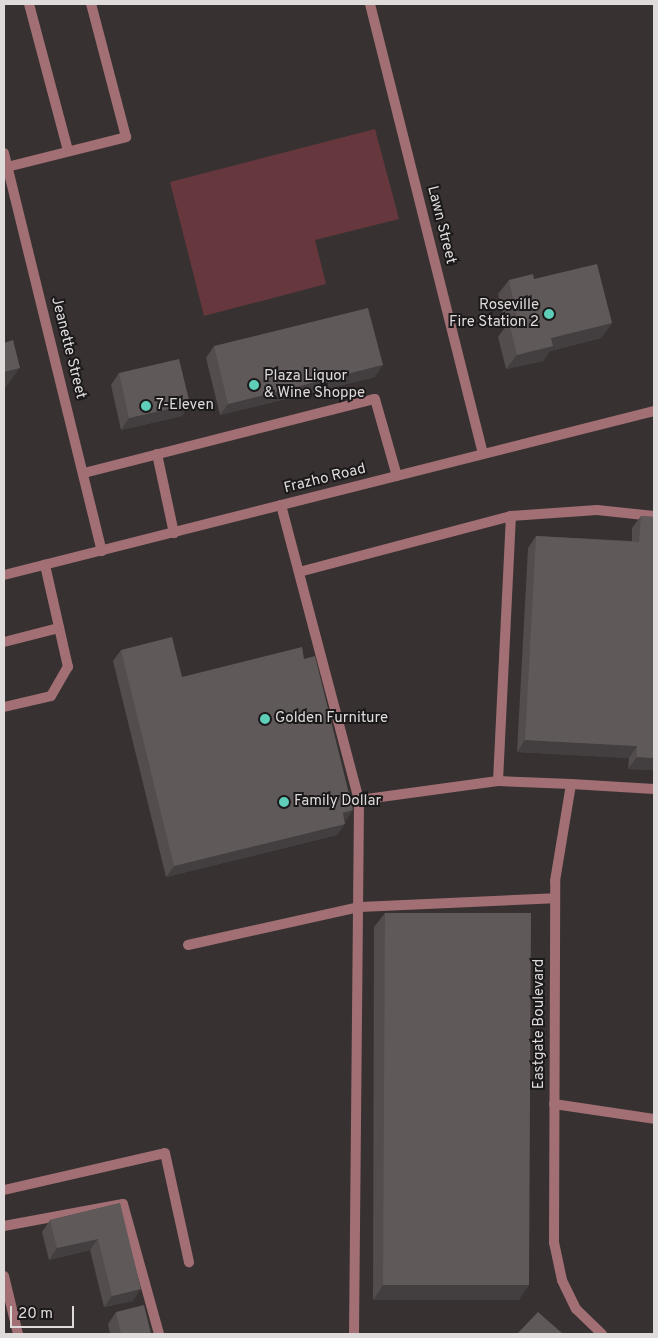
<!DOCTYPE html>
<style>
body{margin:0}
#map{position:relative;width:658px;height:1338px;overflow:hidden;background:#373131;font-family:Overpass,sans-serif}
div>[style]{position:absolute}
.green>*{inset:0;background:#66383e}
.service>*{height:10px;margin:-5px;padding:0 5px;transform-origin:5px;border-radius:5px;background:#a16f74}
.minor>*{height:10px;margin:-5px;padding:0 5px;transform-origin:5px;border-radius:5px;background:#a16f74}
.tertiary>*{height:10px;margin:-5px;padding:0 5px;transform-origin:5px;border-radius:5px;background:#a16f74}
.wall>*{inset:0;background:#534d4d}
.shaded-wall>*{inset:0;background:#433e3f}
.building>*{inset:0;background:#60595a}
.dots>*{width:14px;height:14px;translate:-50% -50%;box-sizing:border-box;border:2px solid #1c191a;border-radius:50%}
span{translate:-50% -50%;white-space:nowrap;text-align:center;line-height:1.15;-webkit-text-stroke:4px #1c191a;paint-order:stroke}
.street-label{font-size:15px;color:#dfdbdb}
.poi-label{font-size:15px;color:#dfdbdb}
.right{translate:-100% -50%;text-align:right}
.left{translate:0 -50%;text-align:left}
.frame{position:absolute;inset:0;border:5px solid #dfdbdb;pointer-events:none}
.scale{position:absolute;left:10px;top:1306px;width:64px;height:22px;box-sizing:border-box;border:2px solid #dfdbdb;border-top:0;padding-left:6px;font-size:15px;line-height:18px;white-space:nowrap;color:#dfdbdb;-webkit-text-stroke:4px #1c191a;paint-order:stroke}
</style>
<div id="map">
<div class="green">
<i style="clip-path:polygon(375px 129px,399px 219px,315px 240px,326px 284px,204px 316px,170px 182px)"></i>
</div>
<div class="service">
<i style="left:29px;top:4px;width:152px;rotate:75.1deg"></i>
<i style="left:7px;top:167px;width:123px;rotate:-14.1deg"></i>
<i style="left:126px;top:137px;width:138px;rotate:-104.7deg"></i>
<i style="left:157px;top:454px;width:81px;rotate:77.9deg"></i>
<i style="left:84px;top:473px;width:300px;rotate:-14.3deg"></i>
<i style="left:375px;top:399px;width:80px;rotate:74.1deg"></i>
<i style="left:281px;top:505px;width:305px;rotate:75.2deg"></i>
<i style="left:359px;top:800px;width:140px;rotate:-7.8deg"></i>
<i style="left:498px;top:781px;width:73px;rotate:2.4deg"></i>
<i style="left:299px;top:572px;width:219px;rotate:-14.8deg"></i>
<i style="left:511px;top:516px;width:86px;rotate:-4deg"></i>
<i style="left:597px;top:510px;width:57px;rotate:6deg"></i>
<i style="left:4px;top:642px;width:57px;rotate:-14.3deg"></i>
<i style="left:4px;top:707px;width:48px;rotate:-13.2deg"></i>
<i style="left:51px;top:696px;width:34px;rotate:-60deg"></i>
<i style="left:68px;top:667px;width:105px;rotate:-102.7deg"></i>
<i style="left:498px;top:781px;width:265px;rotate:-87.2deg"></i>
<i style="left:188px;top:945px;width:176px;rotate:-12.5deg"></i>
<i style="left:360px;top:907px;width:195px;rotate:-2.6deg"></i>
<i style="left:554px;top:1104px;width:101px;rotate:8.5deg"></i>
<i style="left:4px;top:1190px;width:165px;rotate:-12.9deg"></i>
<i style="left:165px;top:1153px;width:112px;rotate:77.6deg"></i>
<i style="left:4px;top:1226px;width:121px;rotate:-10.5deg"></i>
<i style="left:123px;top:1204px;width:135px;rotate:74.5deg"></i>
<i style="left:354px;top:1334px;width:534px;rotate:-89.46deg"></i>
<i style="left:602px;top:1334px;width:36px;rotate:-136deg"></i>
<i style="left:576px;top:1309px;width:32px;rotate:-116deg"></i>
<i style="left:562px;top:1280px;width:38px;rotate:-102deg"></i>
<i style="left:554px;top:1243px;width:362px;rotate:-89.8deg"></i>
<i style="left:555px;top:881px;width:98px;rotate:-80.6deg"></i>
<i style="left:571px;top:784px;width:83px;rotate:3.4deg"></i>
</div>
<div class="minor">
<i style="left:370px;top:4px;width:464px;rotate:75.9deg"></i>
<i style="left:4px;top:153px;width:410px;rotate:76.2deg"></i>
<i style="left:4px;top:1276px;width:60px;rotate:76.4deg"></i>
</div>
<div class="tertiary">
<i style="left:4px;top:575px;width:670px;rotate:-14.16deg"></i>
</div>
<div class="wall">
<i style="clip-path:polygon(534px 279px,612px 323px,601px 338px,550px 351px,543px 361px,506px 369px,498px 337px,506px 326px,498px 294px,509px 280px)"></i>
<i style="clip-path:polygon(214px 346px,375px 377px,220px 415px,206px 358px)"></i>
<i style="clip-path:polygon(119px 373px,182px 416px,121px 430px,111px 385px)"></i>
<i style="clip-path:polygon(641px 516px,654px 517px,654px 770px,628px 769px,629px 758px,517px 752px,528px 548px,536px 536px,632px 541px,632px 528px)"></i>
<i style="clip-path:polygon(121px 650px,182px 677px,345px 822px,337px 835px,166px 877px,113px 661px)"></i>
<i style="clip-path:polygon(385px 913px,519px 1300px,373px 1300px,374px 927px)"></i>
<i style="clip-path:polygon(120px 1203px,133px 1301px,104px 1307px,90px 1250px,49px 1260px,42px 1232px,50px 1220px)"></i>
<i style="clip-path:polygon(116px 1312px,151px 1334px,110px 1334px,108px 1324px)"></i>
</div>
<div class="shaded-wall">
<i style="clip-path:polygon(612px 323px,601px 338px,550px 351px,543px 361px,506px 369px,517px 355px,551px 338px)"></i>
<i style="clip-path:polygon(383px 365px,375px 377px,220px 415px,228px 404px)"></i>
<i style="clip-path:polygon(20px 368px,6px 387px,4px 388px,4px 372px)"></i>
<i style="clip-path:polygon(190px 404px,182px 416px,121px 430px,129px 418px)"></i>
<i style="clip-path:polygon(525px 740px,637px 746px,629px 758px,517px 752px)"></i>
<i style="clip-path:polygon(637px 757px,654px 758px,654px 770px,628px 769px)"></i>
<i style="clip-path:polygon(353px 810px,345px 822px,343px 813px)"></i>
<i style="clip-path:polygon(345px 824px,337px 835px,166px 877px,174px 866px)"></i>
<i style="clip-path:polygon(98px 1239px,90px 1250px,49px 1260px,57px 1248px)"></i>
<i style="clip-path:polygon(383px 1285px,529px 1285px,519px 1300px,373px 1300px)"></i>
<i style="clip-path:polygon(141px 1289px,133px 1301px,104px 1307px,112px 1296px)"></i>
</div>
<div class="building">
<i style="clip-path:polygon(597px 264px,612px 323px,551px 338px,553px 346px,517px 355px,509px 322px,518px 320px,509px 280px,533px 274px,534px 279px)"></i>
<i style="clip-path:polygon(368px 308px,383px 365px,228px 404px,214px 346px)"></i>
<i style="clip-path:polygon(13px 340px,20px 368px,4px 372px,4px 343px)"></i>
<i style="clip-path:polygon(179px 359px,190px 404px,129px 418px,119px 373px)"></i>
<i style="clip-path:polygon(641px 516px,654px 517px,654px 758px,637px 757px,637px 746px,525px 740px,536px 536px,639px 542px)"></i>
<i style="clip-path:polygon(172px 637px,182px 677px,302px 647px,304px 659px,315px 656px,353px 810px,343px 813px,345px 824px,174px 866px,121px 650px)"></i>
<i style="clip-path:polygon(385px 913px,531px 913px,529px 1285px,383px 1285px)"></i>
<i style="clip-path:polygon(120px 1203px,141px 1289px,112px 1296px,98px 1239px,57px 1248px,50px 1220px)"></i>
<i style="clip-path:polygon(144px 1305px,151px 1334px,121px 1334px,116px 1312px)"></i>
<i style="clip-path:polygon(538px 1312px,563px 1334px,517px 1334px)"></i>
</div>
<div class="dots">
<i style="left:549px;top:314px;background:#5eceb8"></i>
<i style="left:254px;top:385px;background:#5eceb8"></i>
<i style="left:146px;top:406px;background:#5eceb8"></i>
<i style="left:265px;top:719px;background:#5eceb8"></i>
<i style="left:284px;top:802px;background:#5eceb8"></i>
</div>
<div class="street-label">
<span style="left:441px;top:225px;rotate:76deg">Lawn Street</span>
<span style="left:68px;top:348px;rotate:76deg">Jeanette Street</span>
<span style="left:325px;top:479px;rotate:-14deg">Frazho Road</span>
<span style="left:540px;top:1024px;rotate:-90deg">Eastgate Boulevard</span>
</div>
<div class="poi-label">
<span class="right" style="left:539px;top:314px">Roseville<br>Fire Station 2</span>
<span class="left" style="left:264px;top:385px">Plaza Liquor<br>&amp; Wine Shoppe</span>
<span class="left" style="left:156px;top:406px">7-Eleven</span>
<span class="left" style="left:275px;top:719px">Golden Furniture</span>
<span class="left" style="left:294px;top:802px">Family Dollar</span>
</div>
<div class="frame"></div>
<div class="scale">20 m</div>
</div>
